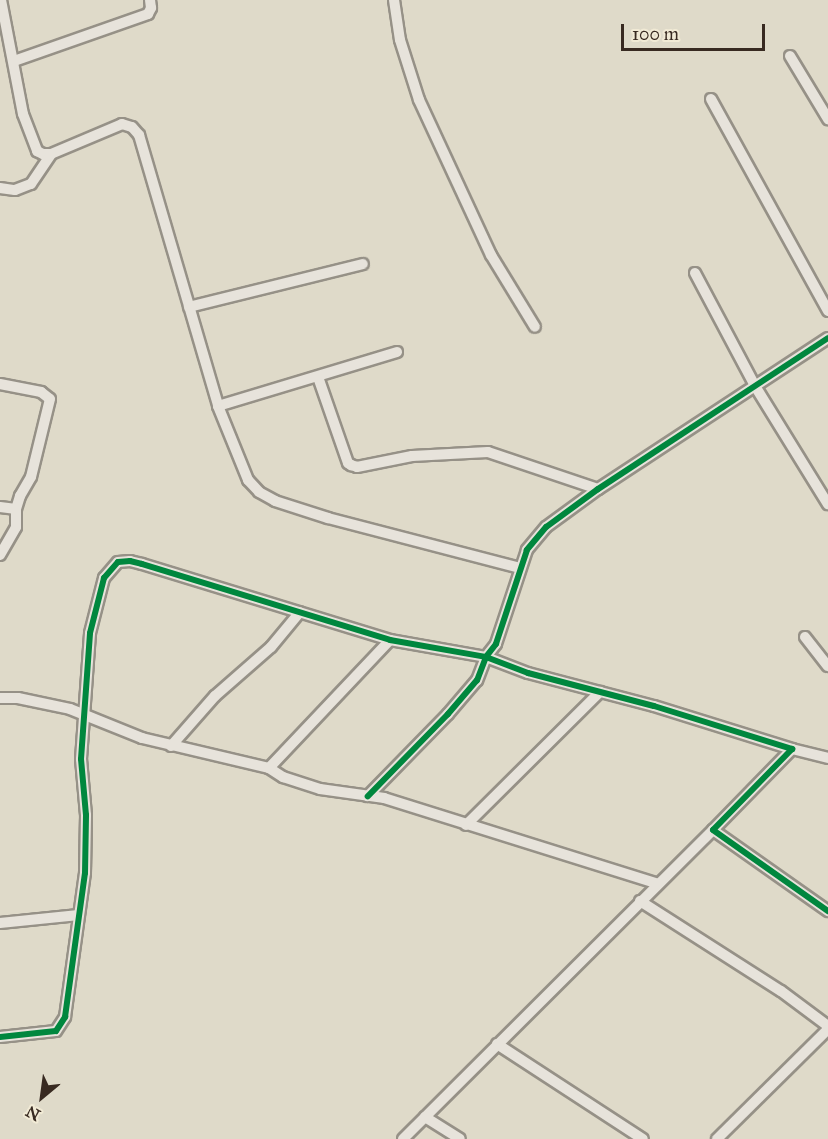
<!DOCTYPE html>
<style>
body{margin:0}
#map{position:relative;width:828px;height:1139px;overflow:hidden;background:#dfdac9;font-family:"IM FELL Great Primer",serif}
div>[style]{position:absolute}
.roads{filter:drop-shadow(2px 0 #969187) drop-shadow(-2px 0 #969187) drop-shadow(0 2px #969187) drop-shadow(0 -2px #969187)}
.minor>*{height:10px;margin:-5px;padding:0 5px;transform-origin:5px;border-radius:5px;background:#e7e3db}
.cycleway>*{height:6px;margin:-3px;padding:0 3px;transform-origin:3px;border-radius:3px;background:#00873e}
span{translate:-50% -50%;white-space:nowrap;text-align:center;line-height:1.15;-webkit-text-stroke:5px #f1ead5;paint-order:stroke}
.north{position:absolute;left:12px;top:1067px;width:60px;height:60px;-webkit-text-stroke:4px #f1ead5;paint-order:stroke;rotate:209deg;font-size:16px;font-weight:700;line-height:24px;text-align:center;color:#382a21}
.north::after{content:'';display:block;margin:auto;width:21px;height:27px;background:#382a21;clip-path:polygon(50% 0,100% 100%,50% 72%,0 100%)}
.scale{position:absolute;left:621px;top:24px;width:144px;height:27px;box-sizing:border-box;border:3px solid #382a21;border-top:0;padding-left:8px;font-size:18px;line-height:21px;white-space:nowrap;color:#382a21;-webkit-text-stroke:4px #f1ead5;paint-order:stroke}
</style>
<div id="map">
<div class="roads">
<div class="minor">
<i style="left:1px;top:0;width:116px;rotate:79.1deg"></i>
<i style="left:23px;top:114px;width:40px;rotate:69deg"></i>
<i style="left:37px;top:151px;width:7px;rotate:27deg"></i>
<i style="left:43px;top:154px;width:8px"></i>
<i style="left:51px;top:154px;width:77px;rotate:-22.9deg"></i>
<i style="left:122px;top:124px;width:10px;rotate:17deg"></i>
<i style="left:132px;top:127px;width:11px;rotate:49deg"></i>
<i style="left:139px;top:135px;width:282px;rotate:73.7deg"></i>
<i style="left:218px;top:406px;width:80px;rotate:67.9deg"></i>
<i style="left:248px;top:480px;width:16px;rotate:47deg"></i>
<i style="left:259px;top:492px;width:18px;rotate:29deg"></i>
<i style="left:275px;top:501px;width:56px;rotate:17.8deg"></i>
<i style="left:328px;top:518px;width:198px;rotate:14.6deg"></i>
<i style="left:394px;top:0;width:40px;rotate:81.5deg"></i>
<i style="left:400px;top:40px;width:63px;rotate:72.4deg"></i>
<i style="left:419px;top:100px;width:171px;rotate:65.1deg"></i>
<i style="left:491px;top:255px;width:84px;rotate:58.6deg"></i>
<i style="left:790px;top:56px;width:74px;rotate:58.9deg"></i>
<i style="left:14px;top:61px;width:142px;rotate:-19.3deg"></i>
<i style="left:148px;top:14px;width:7px;rotate:-63deg"></i>
<i style="left:151px;top:8px;width:8px;rotate:-97deg"></i>
<i style="left:711px;top:99px;width:242px;rotate:61.1deg"></i>
<i style="left:0;top:188px;width:15px;rotate:8deg"></i>
<i style="left:15px;top:190px;width:17px;rotate:-21deg"></i>
<i style="left:31px;top:184px;width:36px;rotate:-56deg"></i>
<i style="left:695px;top:273px;width:128px;rotate:62deg"></i>
<i style="left:755px;top:386px;width:139px;rotate:58.3deg"></i>
<i style="left:189px;top:307px;width:179px;rotate:-13.9deg"></i>
<i style="left:828px;top:338px;width:275px;rotate:146.7deg"></i>
<i style="left:598px;top:489px;width:64px;rotate:143.8deg"></i>
<i style="left:546px;top:527px;width:30px;rotate:130deg"></i>
<i style="left:527px;top:550px;width:99px;rotate:108.3deg"></i>
<i style="left:496px;top:644px;width:16px;rotate:128deg"></i>
<i style="left:486px;top:657px;width:45px;rotate:20.9deg"></i>
<i style="left:528px;top:673px;width:130px;rotate:14.7deg"></i>
<i style="left:654px;top:706px;width:145px;rotate:17.3deg"></i>
<i style="left:792px;top:749px;width:113px;rotate:134.3deg"></i>
<i style="left:713px;top:830px;width:141px;rotate:35.2deg"></i>
<i style="left:318px;top:377px;width:91px;rotate:70.8deg"></i>
<i style="left:348px;top:463px;width:4px;rotate:34deg"></i>
<i style="left:351px;top:465px;width:6px;rotate:18deg"></i>
<i style="left:357px;top:467px;width:56px;rotate:-11.3deg"></i>
<i style="left:412px;top:456px;width:76px;rotate:-3deg"></i>
<i style="left:488px;top:452px;width:116px;rotate:18.6deg"></i>
<i style="left:0;top:384px;width:42px;rotate:11deg"></i>
<i style="left:41px;top:392px;width:11px;rotate:38deg"></i>
<i style="left:50px;top:399px;width:80px;rotate:103.7deg"></i>
<i style="left:31px;top:477px;width:22px;rotate:120deg"></i>
<i style="left:20px;top:496px;width:14px;rotate:107deg"></i>
<i style="left:16px;top:509px;width:16px;rotate:-173deg"></i>
<i style="left:218px;top:406px;width:187px;rotate:-16.8deg"></i>
<i style="left:0;top:555px;width:32px;rotate:-60deg"></i>
<i style="left:16px;top:527px;width:18px;rotate:-90deg"></i>
<i style="left:805px;top:637px;width:37px;rotate:52deg"></i>
<i style="left:0;top:698px;width:18px"></i>
<i style="left:18px;top:698px;width:53px;rotate:11.9deg"></i>
<i style="left:70px;top:709px;width:78px;rotate:21.9deg"></i>
<i style="left:142px;top:738px;width:130px;rotate:13.3deg"></i>
<i style="left:269px;top:768px;width:17px;rotate:33deg"></i>
<i style="left:283px;top:777px;width:39px;rotate:18deg"></i>
<i style="left:320px;top:789px;width:65px;rotate:8deg"></i>
<i style="left:384px;top:798px;width:287px;rotate:17.4deg"></i>
<i style="left:171px;top:746px;width:67px;rotate:-48.7deg"></i>
<i style="left:215px;top:696px;width:74px;rotate:-41.2deg"></i>
<i style="left:271px;top:647px;width:45px;rotate:-50.4deg"></i>
<i style="left:792px;top:749px;width:37px;rotate:14deg"></i>
<i style="left:269px;top:768px;width:176px;rotate:-46.6deg"></i>
<i style="left:466px;top:825px;width:189px;rotate:-44.8deg"></i>
<i style="left:640px;top:901px;width:167px;rotate:32.6deg"></i>
<i style="left:781px;top:991px;width:59px;rotate:36.7deg"></i>
<i style="left:0;top:923px;width:79px;rotate:-5.8deg"></i>
<i style="left:0;top:1037px;width:56px;rotate:-6.1deg"></i>
<i style="left:56px;top:1031px;width:17px;rotate:-57deg"></i>
<i style="left:65px;top:1017px;width:145px;rotate:-82.1deg"></i>
<i style="left:85px;top:873px;width:58px;rotate:-89deg"></i>
<i style="left:86px;top:815px;width:56px;rotate:-95.1deg"></i>
<i style="left:81px;top:759px;width:126px;rotate:-85.9deg"></i>
<i style="left:90px;top:633px;width:57px;rotate:-75.7deg"></i>
<i style="left:104px;top:578px;width:21px;rotate:-49deg"></i>
<i style="left:118px;top:562px;width:12px;rotate:-5deg"></i>
<i style="left:130px;top:561px;width:12px;rotate:14deg"></i>
<i style="left:142px;top:564px;width:259px;rotate:17deg"></i>
<i style="left:390px;top:640px;width:97px;rotate:10deg"></i>
<i style="left:486px;top:657px;width:25px;rotate:111deg"></i>
<i style="left:477px;top:680px;width:45px;rotate:130.5deg"></i>
<i style="left:448px;top:714px;width:115px;rotate:134.3deg"></i>
<i style="left:497px;top:1044px;width:174px;rotate:33.1deg"></i>
<i style="left:425px;top:1117px;width:41px;rotate:32.2deg"></i>
<i style="left:403px;top:1139px;width:438px;rotate:-44.9deg"></i>
<i style="left:717px;top:1139px;width:156px;rotate:-44.7deg"></i>
</div>
</div>
<div class="cycleway">
<i style="left:828px;top:338px;width:275px;rotate:146.7deg"></i>
<i style="left:598px;top:489px;width:64px;rotate:143.8deg"></i>
<i style="left:546px;top:527px;width:30px;rotate:130deg"></i>
<i style="left:527px;top:550px;width:99px;rotate:108.3deg"></i>
<i style="left:496px;top:644px;width:16px;rotate:128deg"></i>
<i style="left:486px;top:657px;width:45px;rotate:20.9deg"></i>
<i style="left:528px;top:673px;width:130px;rotate:14.7deg"></i>
<i style="left:654px;top:706px;width:145px;rotate:17.3deg"></i>
<i style="left:792px;top:749px;width:113px;rotate:134.3deg"></i>
<i style="left:713px;top:830px;width:141px;rotate:35.2deg"></i>
<i style="left:0;top:1037px;width:56px;rotate:-6.1deg"></i>
<i style="left:56px;top:1031px;width:17px;rotate:-57deg"></i>
<i style="left:65px;top:1017px;width:145px;rotate:-82.1deg"></i>
<i style="left:85px;top:873px;width:58px;rotate:-89deg"></i>
<i style="left:86px;top:815px;width:56px;rotate:-95.1deg"></i>
<i style="left:81px;top:759px;width:126px;rotate:-85.9deg"></i>
<i style="left:90px;top:633px;width:57px;rotate:-75.7deg"></i>
<i style="left:104px;top:578px;width:21px;rotate:-49deg"></i>
<i style="left:118px;top:562px;width:12px;rotate:-5deg"></i>
<i style="left:130px;top:561px;width:12px;rotate:14deg"></i>
<i style="left:142px;top:564px;width:259px;rotate:17deg"></i>
<i style="left:390px;top:640px;width:97px;rotate:10deg"></i>
<i style="left:486px;top:657px;width:25px;rotate:111deg"></i>
<i style="left:477px;top:680px;width:45px;rotate:130.5deg"></i>
<i style="left:448px;top:714px;width:115px;rotate:134.3deg"></i>
</div>
<div class="north">N</div>
<div class="scale">100 m</div>
</div>
